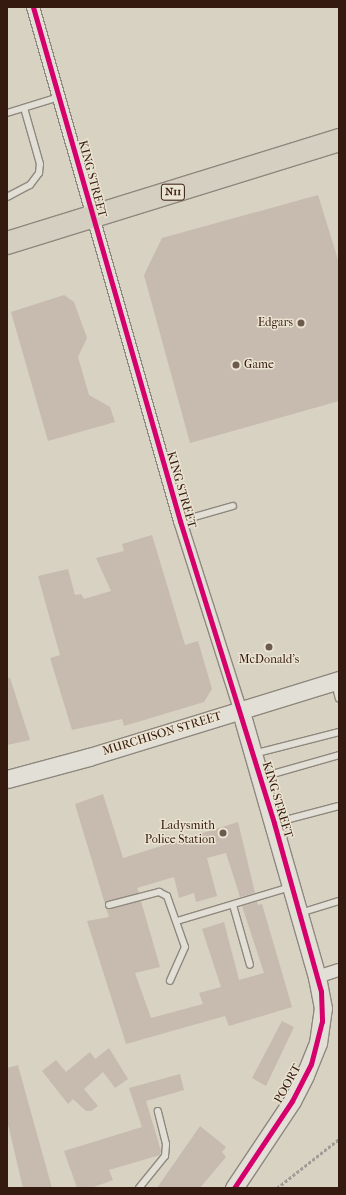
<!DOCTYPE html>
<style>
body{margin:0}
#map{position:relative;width:346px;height:1195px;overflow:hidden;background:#d8d2c3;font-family:"IM FELL French Canon",serif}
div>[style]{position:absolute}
.building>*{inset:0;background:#c7baaf}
.path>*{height:2.5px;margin-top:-1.25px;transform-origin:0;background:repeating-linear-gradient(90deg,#a29c96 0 3px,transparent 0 5px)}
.roads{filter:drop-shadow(1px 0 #8f887e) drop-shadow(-1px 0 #8f887e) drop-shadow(0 1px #8f887e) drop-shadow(0 -1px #8f887e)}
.lane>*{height:6px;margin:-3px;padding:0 3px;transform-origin:3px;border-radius:3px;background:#e2dfd7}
.street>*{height:12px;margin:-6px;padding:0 6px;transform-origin:6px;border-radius:6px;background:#e2dfd7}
.secondary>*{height:17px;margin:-8.5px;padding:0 8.5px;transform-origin:8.5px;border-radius:8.5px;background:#e2dfd7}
.highway>*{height:22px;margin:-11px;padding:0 11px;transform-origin:11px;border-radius:11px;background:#d5cfc2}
.cycleway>*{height:5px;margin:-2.5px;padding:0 2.5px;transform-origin:2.5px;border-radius:2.5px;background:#d6006c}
.dots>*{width:11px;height:11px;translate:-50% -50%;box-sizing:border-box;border:2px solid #ece4d2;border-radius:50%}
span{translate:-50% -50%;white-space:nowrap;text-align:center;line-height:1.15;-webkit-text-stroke:3px #ece4d2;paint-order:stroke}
.shield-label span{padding:1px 3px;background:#ece4d2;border:1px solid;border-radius:3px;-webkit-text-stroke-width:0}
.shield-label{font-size:11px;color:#341a0f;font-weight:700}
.street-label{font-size:12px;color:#341a0f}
.poi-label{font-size:12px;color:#341a0f}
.right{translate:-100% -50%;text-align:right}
.left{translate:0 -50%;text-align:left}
.frame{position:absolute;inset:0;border:8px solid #341a0f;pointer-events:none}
</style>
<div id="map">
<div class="building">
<i style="clip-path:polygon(318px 195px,339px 263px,339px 401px,190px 443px,144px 275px,162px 238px)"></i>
<i style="clip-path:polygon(64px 295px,74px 302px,87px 338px,78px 357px,89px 395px,110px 407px,115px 422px,48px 441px,11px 312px)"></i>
<i style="clip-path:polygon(152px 535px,185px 645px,198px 641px,212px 689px,204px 702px,124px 726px,122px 719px,72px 730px,50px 658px,60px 655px,38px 576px,68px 569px,75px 595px,81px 594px,84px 599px,111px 591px,96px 558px,124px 551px,122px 544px)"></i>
<i style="clip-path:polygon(7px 678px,10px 678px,30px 740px,7px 745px)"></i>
<i style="clip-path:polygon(103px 794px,123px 858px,238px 822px,255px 893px,240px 897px,226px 853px,207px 858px,217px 896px,196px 902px,194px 893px,179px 898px,174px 877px,137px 888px,139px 893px,105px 904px,75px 804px)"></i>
<i style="clip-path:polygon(141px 901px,160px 967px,135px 973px,151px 1018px,203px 1004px,199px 993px,221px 987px,202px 929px,224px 922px,239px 980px,264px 973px,242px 906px,257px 902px,258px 905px,262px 904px,292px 1007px,229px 1026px,225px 1016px,126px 1044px,87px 921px,109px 917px,106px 908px)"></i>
<i style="clip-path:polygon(282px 1021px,294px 1027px,266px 1086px,252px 1078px)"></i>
<i style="clip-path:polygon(109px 1048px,128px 1079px,115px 1088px,103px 1072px,84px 1089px,98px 1106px,91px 1111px,86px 1111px,73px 1099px,68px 1104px,42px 1071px,56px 1060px,66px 1072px,90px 1052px,95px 1059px)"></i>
<i style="clip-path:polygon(18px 1065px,25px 1091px,52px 1188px,23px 1188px,7px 1120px,7px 1068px)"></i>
<i style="clip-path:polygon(180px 1074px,184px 1090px,146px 1101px,161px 1151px,160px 1155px,109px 1170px,113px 1180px,91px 1188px,77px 1188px,64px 1151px,142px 1127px,129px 1088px)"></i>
<i style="clip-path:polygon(200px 1126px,226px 1147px,222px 1152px,226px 1157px,200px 1188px,157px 1188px)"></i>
</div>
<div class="path">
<i style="left:277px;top:1188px;width:79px;rotate:-38.3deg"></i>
</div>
<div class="roads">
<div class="lane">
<i style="left:7px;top:113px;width:54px;rotate:-17.1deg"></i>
<i style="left:7px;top:197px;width:26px;rotate:-28deg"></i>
<i style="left:30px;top:185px;width:15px;rotate:-53deg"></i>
<i style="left:39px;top:173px;width:9px;rotate:-84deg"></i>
<i style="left:40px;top:164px;width:58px;rotate:-105.9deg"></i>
<i style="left:180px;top:521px;width:55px;rotate:-15.8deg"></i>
<i style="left:335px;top:683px;width:16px;rotate:76deg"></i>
<i style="left:253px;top:754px;width:89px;rotate:-14.3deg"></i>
<i style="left:262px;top:777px;width:80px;rotate:-15.9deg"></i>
<i style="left:274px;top:823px;width:67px;rotate:-14.7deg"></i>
<i style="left:109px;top:905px;width:52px;rotate:-14.6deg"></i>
<i style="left:159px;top:892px;width:9px;rotate:27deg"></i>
<i style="left:167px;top:896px;width:54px;rotate:70.6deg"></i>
<i style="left:185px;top:947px;width:37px;rotate:114deg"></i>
<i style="left:233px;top:905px;width:62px;rotate:74.2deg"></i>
<i style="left:300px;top:913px;width:41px;rotate:-17.1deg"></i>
<i style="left:177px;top:921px;width:118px;rotate:-16.7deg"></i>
<i style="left:139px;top:1188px;width:41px;rotate:-50.9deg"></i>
<i style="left:165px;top:1156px;width:12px;rotate:-85deg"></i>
<i style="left:166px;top:1144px;width:34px;rotate:-104deg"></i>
</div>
<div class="street">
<i style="left:33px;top:7px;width:535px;rotate:74.04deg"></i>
<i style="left:180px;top:521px;width:197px;rotate:72.3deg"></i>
<i style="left:317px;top:977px;width:23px;rotate:-18deg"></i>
</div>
<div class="secondary">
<i style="left:7px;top:779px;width:85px;rotate:-15deg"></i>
<i style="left:89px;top:757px;width:262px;rotate:-17.1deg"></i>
<i style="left:234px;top:1188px;width:105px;rotate:-56.3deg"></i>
<i style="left:292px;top:1101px;width:29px;rotate:-63deg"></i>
<i style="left:305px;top:1075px;width:35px;rotate:-68deg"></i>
<i style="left:318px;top:1043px;width:35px;rotate:-82deg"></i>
<i style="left:323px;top:1008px;width:32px;rotate:-101deg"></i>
<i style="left:317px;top:977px;width:279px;rotate:-106deg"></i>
</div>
<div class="highway">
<i style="left:7px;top:243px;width:348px;rotate:-17.2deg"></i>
</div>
</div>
<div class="cycleway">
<i style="left:33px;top:7px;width:535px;rotate:74.04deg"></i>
<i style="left:180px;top:521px;width:316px;rotate:72.7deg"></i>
<i style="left:274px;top:823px;width:174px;rotate:74.4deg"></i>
<i style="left:321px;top:991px;width:30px;rotate:88deg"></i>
<i style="left:322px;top:1021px;width:44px;rotate:104.3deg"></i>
<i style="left:311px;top:1064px;width:42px;rotate:117.2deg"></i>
<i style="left:292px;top:1101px;width:105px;rotate:123.7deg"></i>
</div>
<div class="dots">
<i style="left:301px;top:323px;background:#6d5a4e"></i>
<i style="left:236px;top:365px;background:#6d5a4e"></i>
<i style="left:269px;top:647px;background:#6d5a4e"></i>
<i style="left:223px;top:833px;background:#6d5a4e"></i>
</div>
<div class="shield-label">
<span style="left:173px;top:192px">N11</span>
</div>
<div class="street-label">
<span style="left:92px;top:179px;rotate:75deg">KING STREET</span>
<span style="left:181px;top:490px;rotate:74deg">KING STREET</span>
<span style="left:162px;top:734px;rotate:-17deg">MURCHISON STREET</span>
<span style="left:277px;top:800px;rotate:73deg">KING STREET</span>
<span style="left:288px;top:1084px;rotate:-61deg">POORT</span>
</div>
<div class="poi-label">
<span class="right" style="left:293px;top:323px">Edgars</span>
<span class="left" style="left:244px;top:365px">Game</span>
<span style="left:269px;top:660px">McDonald's</span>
<span class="right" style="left:215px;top:833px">Ladysmith<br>Police Station</span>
</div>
<div class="frame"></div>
</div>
